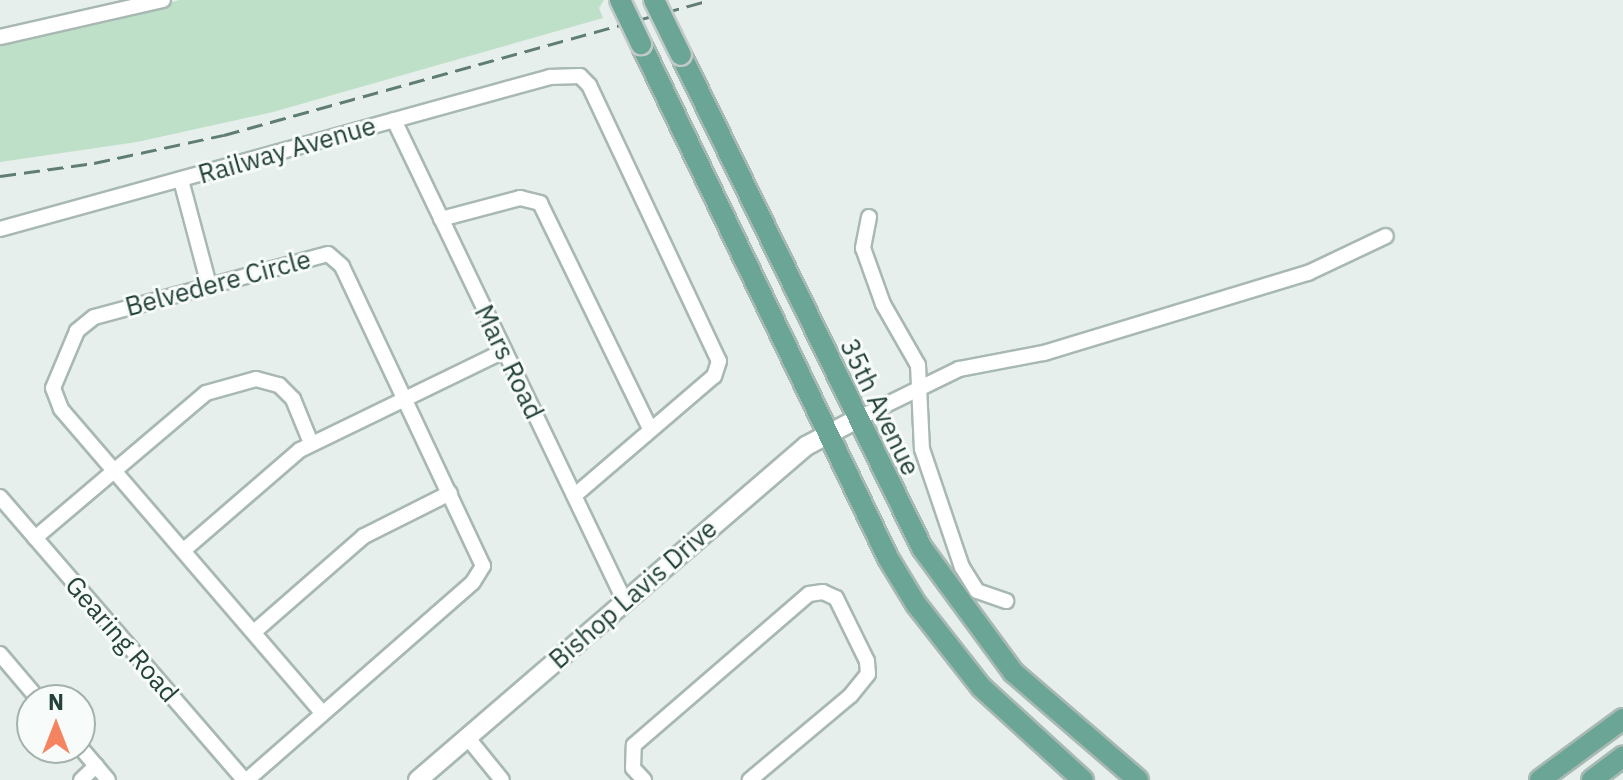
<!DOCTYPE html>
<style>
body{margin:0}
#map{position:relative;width:1623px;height:780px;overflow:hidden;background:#e6efeb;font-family:"IBM Plex Sans",sans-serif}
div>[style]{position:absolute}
.green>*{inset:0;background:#bfe0c8}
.roads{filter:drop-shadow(2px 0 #a8b8b2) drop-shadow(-2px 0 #a8b8b2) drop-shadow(0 2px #a8b8b2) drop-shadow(0 -2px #a8b8b2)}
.street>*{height:14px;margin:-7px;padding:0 7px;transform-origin:7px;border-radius:7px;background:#fff}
.secondary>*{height:18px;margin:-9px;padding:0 9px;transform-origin:9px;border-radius:9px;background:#fff}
.primary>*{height:20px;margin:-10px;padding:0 10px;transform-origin:10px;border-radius:10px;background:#6aa596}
.rail>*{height:3px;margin-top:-1.5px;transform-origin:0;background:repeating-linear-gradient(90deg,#5f7d75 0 16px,transparent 0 24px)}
.bridges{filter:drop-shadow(2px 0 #c2cac8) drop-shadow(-2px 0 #c2cac8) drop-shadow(0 2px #c2cac8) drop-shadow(0 -2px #c2cac8)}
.primary-bridge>*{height:20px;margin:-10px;padding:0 10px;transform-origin:10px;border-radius:10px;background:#6aa596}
span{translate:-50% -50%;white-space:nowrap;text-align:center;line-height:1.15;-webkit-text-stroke:6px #f7fbf9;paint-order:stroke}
.street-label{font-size:26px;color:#24423a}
.north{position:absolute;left:16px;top:684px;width:80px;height:80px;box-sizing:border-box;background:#f7fbf9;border:2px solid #a3b1ad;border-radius:50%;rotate:0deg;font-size:22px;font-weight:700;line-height:32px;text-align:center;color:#24423a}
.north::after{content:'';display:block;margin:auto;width:28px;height:36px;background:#f4845f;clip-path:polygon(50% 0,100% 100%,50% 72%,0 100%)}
</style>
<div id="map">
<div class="green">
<i style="clip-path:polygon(179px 0,604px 0,599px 8px,603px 18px,273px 112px,137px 142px,0 162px,0 44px,109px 22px)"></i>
</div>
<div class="roads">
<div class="street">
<i style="left:0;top:37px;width:167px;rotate:-12.8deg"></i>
<i style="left:394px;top:120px;width:534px;rotate:64.39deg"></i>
<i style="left:181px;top:180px;width:109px;rotate:75.1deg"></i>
<i style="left:869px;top:217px;width:32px;rotate:101deg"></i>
<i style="left:863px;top:248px;width:59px;rotate:70.3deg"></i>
<i style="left:883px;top:304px;width:70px;rotate:60.2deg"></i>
<i style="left:918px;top:365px;width:84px;rotate:87.3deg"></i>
<i style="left:922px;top:449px;width:125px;rotate:71.3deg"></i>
<i style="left:962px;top:567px;width:28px;rotate:58deg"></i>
<i style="left:977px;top:591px;width:31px;rotate:19deg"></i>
<i style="left:441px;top:219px;width:82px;rotate:-14.9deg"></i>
<i style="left:520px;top:198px;width:21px;rotate:14deg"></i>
<i style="left:540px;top:203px;width:251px;rotate:64deg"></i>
<i style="left:0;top:229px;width:571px;rotate:-15.45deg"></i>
<i style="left:550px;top:77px;width:30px;rotate:-2deg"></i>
<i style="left:580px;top:76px;width:13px;rotate:45deg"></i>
<i style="left:589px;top:85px;width:305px;rotate:64.8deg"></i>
<i style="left:719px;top:361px;width:16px;rotate:108deg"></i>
<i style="left:714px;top:376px;width:184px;rotate:139.4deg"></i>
<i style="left:857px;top:419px;width:114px;rotate:-26.1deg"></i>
<i style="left:959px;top:369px;width:86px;rotate:-10.7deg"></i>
<i style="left:1044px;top:353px;width:276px;rotate:-16.9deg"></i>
<i style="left:1308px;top:273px;width:86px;rotate:-25.4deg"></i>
<i style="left:0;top:497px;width:374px;rotate:49.2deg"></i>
<i style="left:35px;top:538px;width:224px;rotate:-40.3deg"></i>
<i style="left:206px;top:393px;width:52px;rotate:-15.6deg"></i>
<i style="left:256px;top:379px;width:24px;rotate:15deg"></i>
<i style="left:279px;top:385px;width:20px;rotate:45deg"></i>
<i style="left:293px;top:399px;width:48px;rotate:67.8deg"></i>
<i style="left:184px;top:550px;width:153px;rotate:-40.8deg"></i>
<i style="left:300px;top:450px;width:227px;rotate:-25.9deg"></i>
<i style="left:254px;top:632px;width:146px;rotate:-41.1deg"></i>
<i style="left:364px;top:536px;width:96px;rotate:-26.6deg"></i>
<i style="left:0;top:654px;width:60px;rotate:49.7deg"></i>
<i style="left:467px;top:737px;width:55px;rotate:50.9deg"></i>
<i style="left:80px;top:747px;width:43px;rotate:49.7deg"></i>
<i style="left:81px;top:780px;width:21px;rotate:-43deg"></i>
<i style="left:247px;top:780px;width:300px;rotate:-41.2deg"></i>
<i style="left:473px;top:582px;width:19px;rotate:-58deg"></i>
<i style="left:483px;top:566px;width:331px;rotate:-115.2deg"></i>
<i style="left:342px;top:266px;width:18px;rotate:-139deg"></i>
<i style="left:328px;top:254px;width:242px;rotate:164.9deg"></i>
<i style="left:94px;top:317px;width:22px;rotate:141deg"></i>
<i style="left:77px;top:331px;width:62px;rotate:112.8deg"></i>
<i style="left:53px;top:388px;width:22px;rotate:69deg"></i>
<i style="left:61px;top:409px;width:400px;rotate:49.3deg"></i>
<i style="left:644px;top:780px;width:16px;rotate:-133deg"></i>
<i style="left:633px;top:768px;width:23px;rotate:-88deg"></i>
<i style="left:634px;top:745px;width:231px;rotate:-40.8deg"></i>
<i style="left:809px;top:594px;width:14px;rotate:-8deg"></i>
<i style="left:823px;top:592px;width:14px;rotate:25deg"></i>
<i style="left:836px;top:598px;width:70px;rotate:63.8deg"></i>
<i style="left:867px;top:661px;width:13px;rotate:86deg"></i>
<i style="left:868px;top:674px;width:28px;rotate:129deg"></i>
<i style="left:850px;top:696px;width:131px;rotate:140deg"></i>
</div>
<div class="secondary">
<i style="left:418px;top:780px;width:512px;rotate:-40.72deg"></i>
<i style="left:806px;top:446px;width:58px;rotate:-27.9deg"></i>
</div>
<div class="primary">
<i style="left:641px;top:44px;width:570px;rotate:64.33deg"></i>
<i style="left:888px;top:558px;width:54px;rotate:58.7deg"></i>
<i style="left:916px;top:604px;width:105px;rotate:51.9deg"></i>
<i style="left:981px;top:687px;width:138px;rotate:42.4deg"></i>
<i style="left:681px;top:55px;width:549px;rotate:63.95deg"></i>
<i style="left:922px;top:548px;width:154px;rotate:53.7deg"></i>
<i style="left:1013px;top:672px;width:165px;rotate:40.8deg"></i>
<i style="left:1540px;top:780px;width:103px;rotate:-36.3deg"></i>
<i style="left:1592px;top:780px;width:39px;rotate:-37deg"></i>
</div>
</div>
<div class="rail">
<i style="left:0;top:176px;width:95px;rotate:-7.9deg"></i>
<i style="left:94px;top:163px;width:133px;rotate:-12.2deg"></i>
<i style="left:224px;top:135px;width:504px;rotate:-15.52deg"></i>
</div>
<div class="bridges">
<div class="primary-bridge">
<i style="left:620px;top:0;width:49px;rotate:64.5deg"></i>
<i style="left:654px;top:0;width:61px;rotate:63.9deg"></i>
</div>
</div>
<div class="street-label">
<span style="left:287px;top:150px;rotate:-16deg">Railway Avenue</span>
<span style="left:218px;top:283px;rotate:-15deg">Belvedere Circle</span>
<span style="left:509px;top:362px;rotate:64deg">Mars Road</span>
<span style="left:880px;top:407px;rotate:64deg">35th Avenue</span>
<span style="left:633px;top:594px;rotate:-41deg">Bishop Lavis Drive</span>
<span style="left:122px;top:639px;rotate:49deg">Gearing Road</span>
</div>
<div class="north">N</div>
</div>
